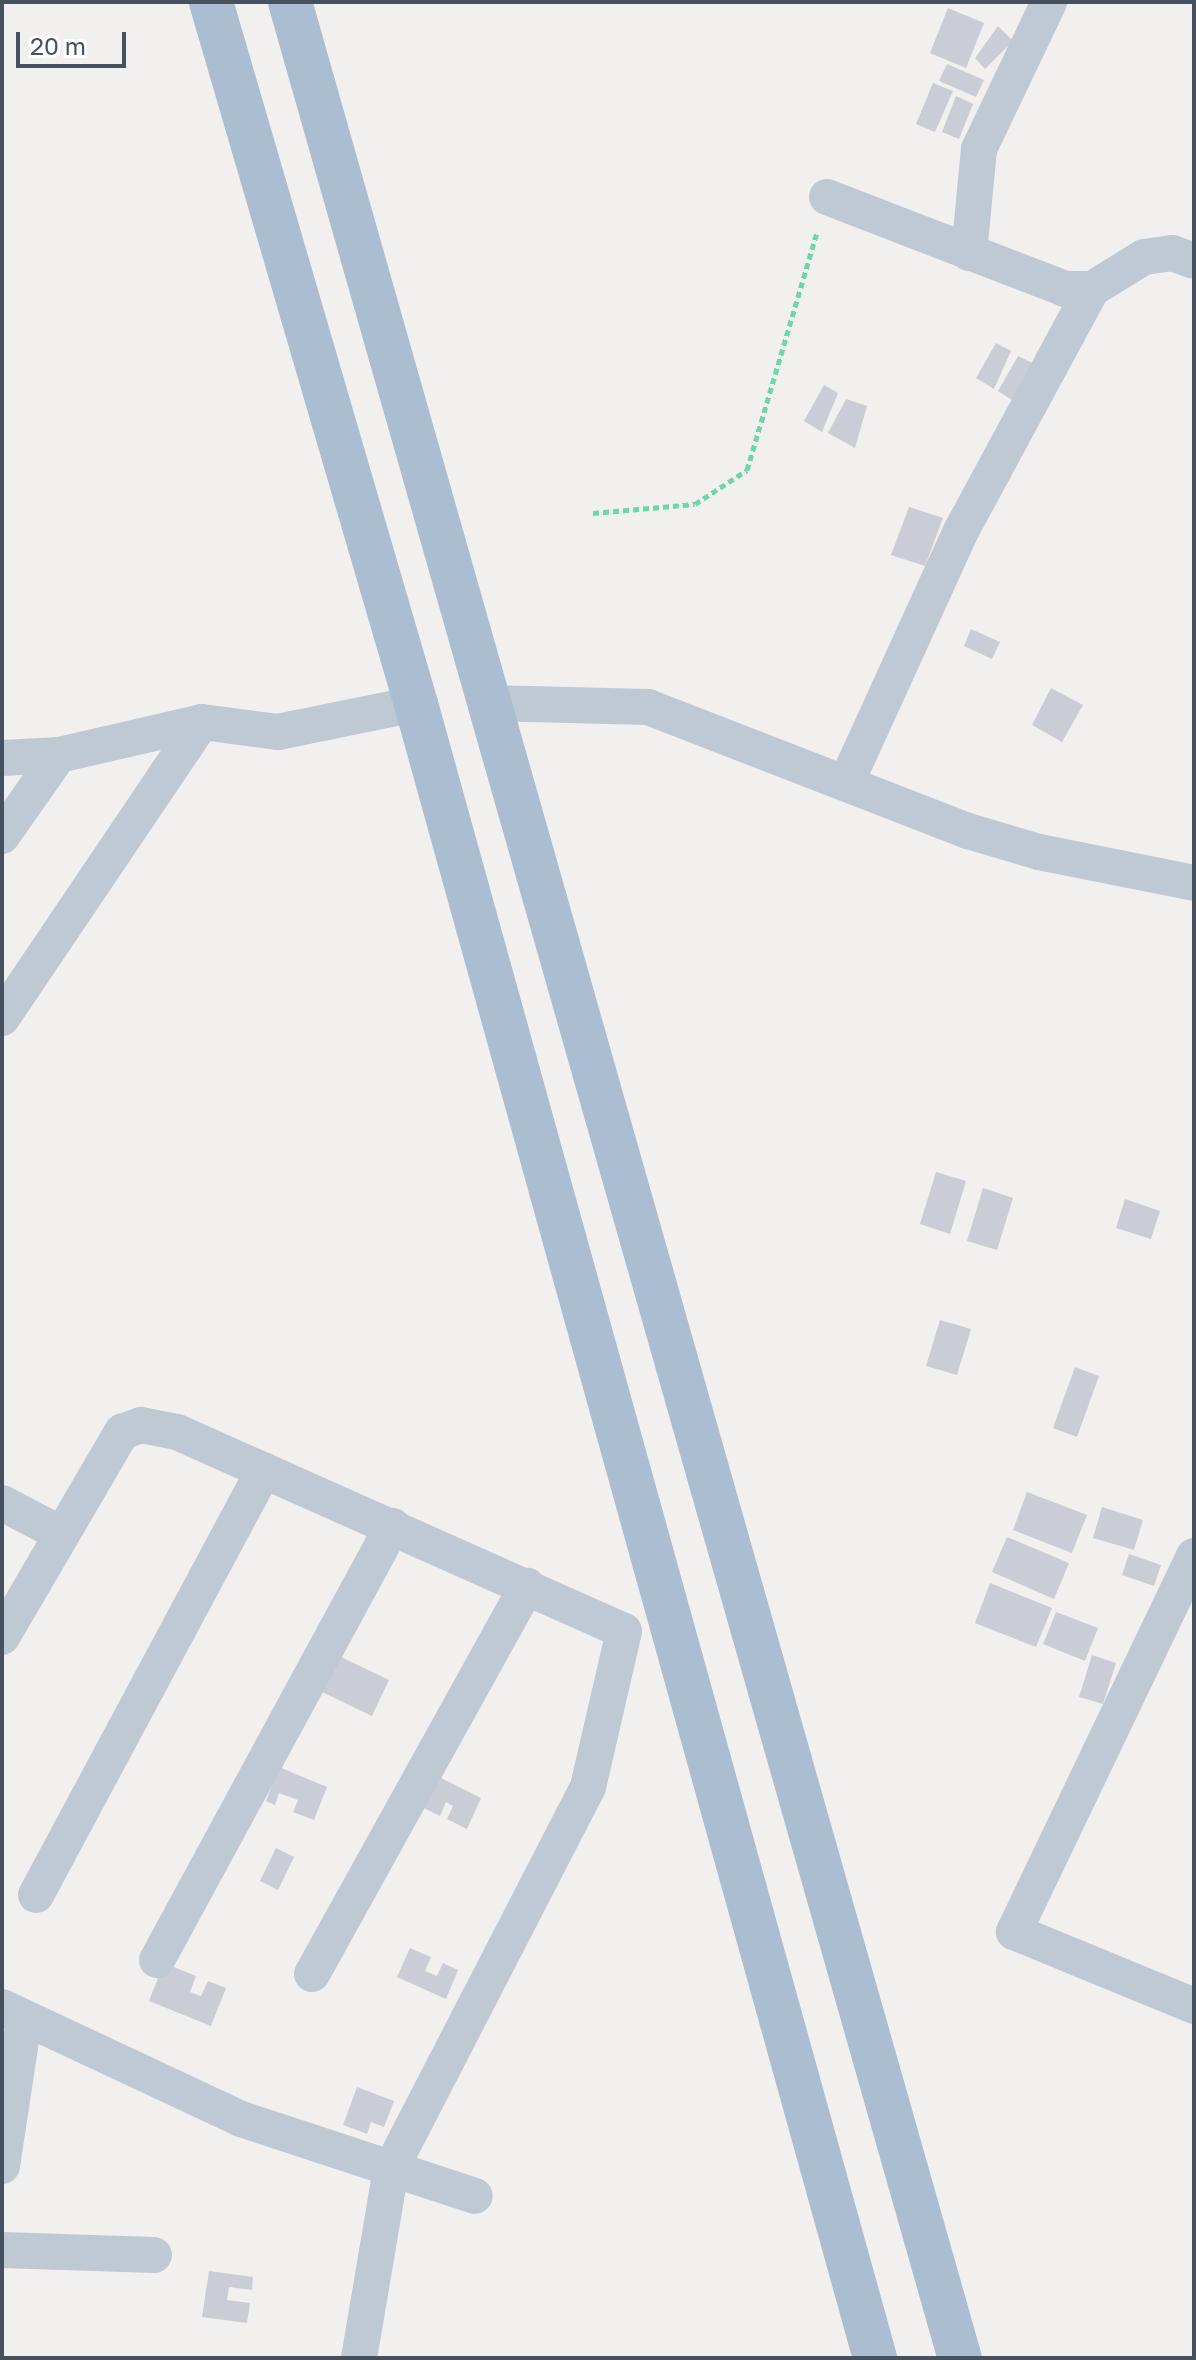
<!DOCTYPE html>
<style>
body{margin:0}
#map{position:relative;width:1196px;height:2360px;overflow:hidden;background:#f2efef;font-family:"Golos Text",sans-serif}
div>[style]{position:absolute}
.building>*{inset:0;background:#cacdd5}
.path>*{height:5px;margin-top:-2.5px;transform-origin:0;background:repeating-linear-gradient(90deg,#6cd7a7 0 6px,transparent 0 10px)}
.street>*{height:36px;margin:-18px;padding:0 18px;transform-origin:18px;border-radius:18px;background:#bec9d3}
.primary>*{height:44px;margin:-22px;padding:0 22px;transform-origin:22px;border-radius:22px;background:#abbdd1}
span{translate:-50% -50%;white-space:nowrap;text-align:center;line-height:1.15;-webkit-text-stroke:6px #fff;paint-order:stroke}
.frame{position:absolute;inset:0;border:4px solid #45515f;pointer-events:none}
.scale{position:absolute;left:16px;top:32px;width:110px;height:36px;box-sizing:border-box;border:4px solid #45515f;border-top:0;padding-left:10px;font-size:24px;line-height:28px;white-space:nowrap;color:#45515f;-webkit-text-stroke:6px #fff;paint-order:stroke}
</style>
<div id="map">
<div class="building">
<i style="clip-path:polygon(948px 8px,984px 23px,966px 68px,930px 53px)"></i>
<i style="clip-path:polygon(998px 26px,1013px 41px,985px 69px,975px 58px)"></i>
<i style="clip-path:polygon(947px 64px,984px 80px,976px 97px,939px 81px)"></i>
<i style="clip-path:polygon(933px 83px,953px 91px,935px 132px,916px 124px)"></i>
<i style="clip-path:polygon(956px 96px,973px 104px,959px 139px,942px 132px)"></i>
<i style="clip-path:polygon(996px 343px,1011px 351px,994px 389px,976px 378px)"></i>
<i style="clip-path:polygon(1018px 356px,1032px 363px,1015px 402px,998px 391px)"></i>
<i style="clip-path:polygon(824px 385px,838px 393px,822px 432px,804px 421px)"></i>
<i style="clip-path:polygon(846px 399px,867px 406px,855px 448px,828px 433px)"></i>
<i style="clip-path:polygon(909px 507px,943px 518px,925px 566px,891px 555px)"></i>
<i style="clip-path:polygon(971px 629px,1000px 642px,992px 659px,964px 646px)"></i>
<i style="clip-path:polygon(1051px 688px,1083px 705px,1062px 742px,1032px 725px)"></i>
<i style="clip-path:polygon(936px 1172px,966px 1181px,950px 1234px,920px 1224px)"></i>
<i style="clip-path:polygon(983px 1188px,1013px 1198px,997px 1250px,967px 1241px)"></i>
<i style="clip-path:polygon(1125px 1199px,1160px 1211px,1151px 1239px,1116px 1228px)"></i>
<i style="clip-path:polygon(940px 1320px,971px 1329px,957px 1375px,926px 1366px)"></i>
<i style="clip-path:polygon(1075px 1367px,1099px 1376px,1077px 1437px,1053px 1428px)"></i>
<i style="clip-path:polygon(1027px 1492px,1087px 1515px,1072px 1553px,1013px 1530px)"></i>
<i style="clip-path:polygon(1102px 1507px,1143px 1520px,1134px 1550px,1093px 1538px)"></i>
<i style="clip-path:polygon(1007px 1537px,1069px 1563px,1054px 1599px,992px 1572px)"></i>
<i style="clip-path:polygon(1129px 1554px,1161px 1565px,1154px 1586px,1122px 1575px)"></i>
<i style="clip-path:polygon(990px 1583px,1052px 1608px,1036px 1647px,975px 1623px)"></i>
<i style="clip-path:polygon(1056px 1612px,1098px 1628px,1085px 1661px,1043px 1644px)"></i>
<i style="clip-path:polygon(1092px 1655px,1116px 1663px,1103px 1704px,1079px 1697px)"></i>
<i style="clip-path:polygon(339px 1656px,389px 1680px,372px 1716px,322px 1692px)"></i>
<i style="clip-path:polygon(279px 1767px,327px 1787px,314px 1820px,293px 1812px,298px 1800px,279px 1793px,275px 1805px,266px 1801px)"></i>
<i style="clip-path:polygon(427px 1771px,481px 1798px,467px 1829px,447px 1819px,453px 1806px,446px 1802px,440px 1816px,412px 1802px)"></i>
<i style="clip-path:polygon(276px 1848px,294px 1857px,278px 1890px,260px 1881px)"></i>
<i style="clip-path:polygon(410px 1948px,431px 1957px,425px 1971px,437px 1976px,443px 1963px,458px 1970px,446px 1999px,397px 1977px)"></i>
<i style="clip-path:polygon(164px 1963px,196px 1976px,190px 1992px,201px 1996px,208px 1981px,226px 1988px,211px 2026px,149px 2001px)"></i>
<i style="clip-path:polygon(357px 2087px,394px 2101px,384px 2127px,371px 2122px,367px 2134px,343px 2125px)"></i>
<i style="clip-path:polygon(209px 2271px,253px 2277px,252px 2290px,229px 2287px,227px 2300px,250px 2303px,247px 2323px,202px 2317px)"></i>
</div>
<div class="path">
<i style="left:593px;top:513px;width:102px;rotate:-5deg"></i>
<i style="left:695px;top:504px;width:62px;rotate:-33.2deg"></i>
<i style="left:747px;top:470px;width:248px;rotate:-73.6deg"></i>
</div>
<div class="street">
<i style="left:827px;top:197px;width:255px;rotate:21.1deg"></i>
<i style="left:1065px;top:289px;width:27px"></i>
<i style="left:1092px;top:289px;width:61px;rotate:-31.6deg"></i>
<i style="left:1144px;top:257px;width:28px;rotate:-8deg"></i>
<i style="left:1172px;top:253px;width:23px;rotate:20deg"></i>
<i style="left:969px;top:253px;width:104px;rotate:-84.5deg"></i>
<i style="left:979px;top:149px;width:163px;rotate:-64.5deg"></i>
<i style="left:488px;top:703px;width:160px;rotate:1.4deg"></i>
<i style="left:648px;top:707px;width:343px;rotate:21.2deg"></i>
<i style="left:968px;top:831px;width:74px;rotate:16.5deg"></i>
<i style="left:1039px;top:852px;width:158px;rotate:11.3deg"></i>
<i style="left:2px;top:758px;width:57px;rotate:-3deg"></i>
<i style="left:59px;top:755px;width:147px;rotate:-13deg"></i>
<i style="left:202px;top:722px;width:77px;rotate:7.5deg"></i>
<i style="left:278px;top:732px;width:141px;rotate:-11.5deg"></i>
<i style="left:847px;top:781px;width:275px;rotate:-65.5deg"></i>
<i style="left:961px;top:531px;width:275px;rotate:-61.6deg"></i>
<i style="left:2px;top:836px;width:99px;rotate:-54.9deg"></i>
<i style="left:2px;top:1018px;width:357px;rotate:-56deg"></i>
<i style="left:2px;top:1503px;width:67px;rotate:27.7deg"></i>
<i style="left:1194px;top:1556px;width:417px;rotate:115.6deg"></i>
<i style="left:1014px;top:1932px;width:195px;rotate:22.3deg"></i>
<i style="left:2px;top:1637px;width:238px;rotate:-59.7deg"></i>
<i style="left:122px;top:1432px;width:20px;rotate:-20deg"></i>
<i style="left:141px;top:1425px;width:37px;rotate:11deg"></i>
<i style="left:177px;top:1432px;width:489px;rotate:24deg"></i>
<i style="left:624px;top:1631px;width:160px;rotate:103deg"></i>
<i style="left:588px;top:1787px;width:430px;rotate:117.3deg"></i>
<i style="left:391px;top:2169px;width:192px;rotate:99.6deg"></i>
<i style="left:36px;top:1895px;width:482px;rotate:-61.8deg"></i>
<i style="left:157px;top:1960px;width:494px;rotate:-61.5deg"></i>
<i style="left:312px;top:1974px;width:444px;rotate:-61deg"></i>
<i style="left:2px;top:2007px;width:264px;rotate:25.1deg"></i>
<i style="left:241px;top:2119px;width:246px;rotate:18.2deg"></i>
<i style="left:2px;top:2166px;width:148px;rotate:-81.4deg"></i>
<i style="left:2px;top:2250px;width:152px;rotate:1.9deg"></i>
</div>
<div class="primary">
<i style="left:211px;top:2px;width:731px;rotate:73.72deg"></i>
<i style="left:416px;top:704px;width:1717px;rotate:74.49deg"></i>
<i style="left:290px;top:2px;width:2449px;rotate:74.13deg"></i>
</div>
<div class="frame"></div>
<div class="scale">20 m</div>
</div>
